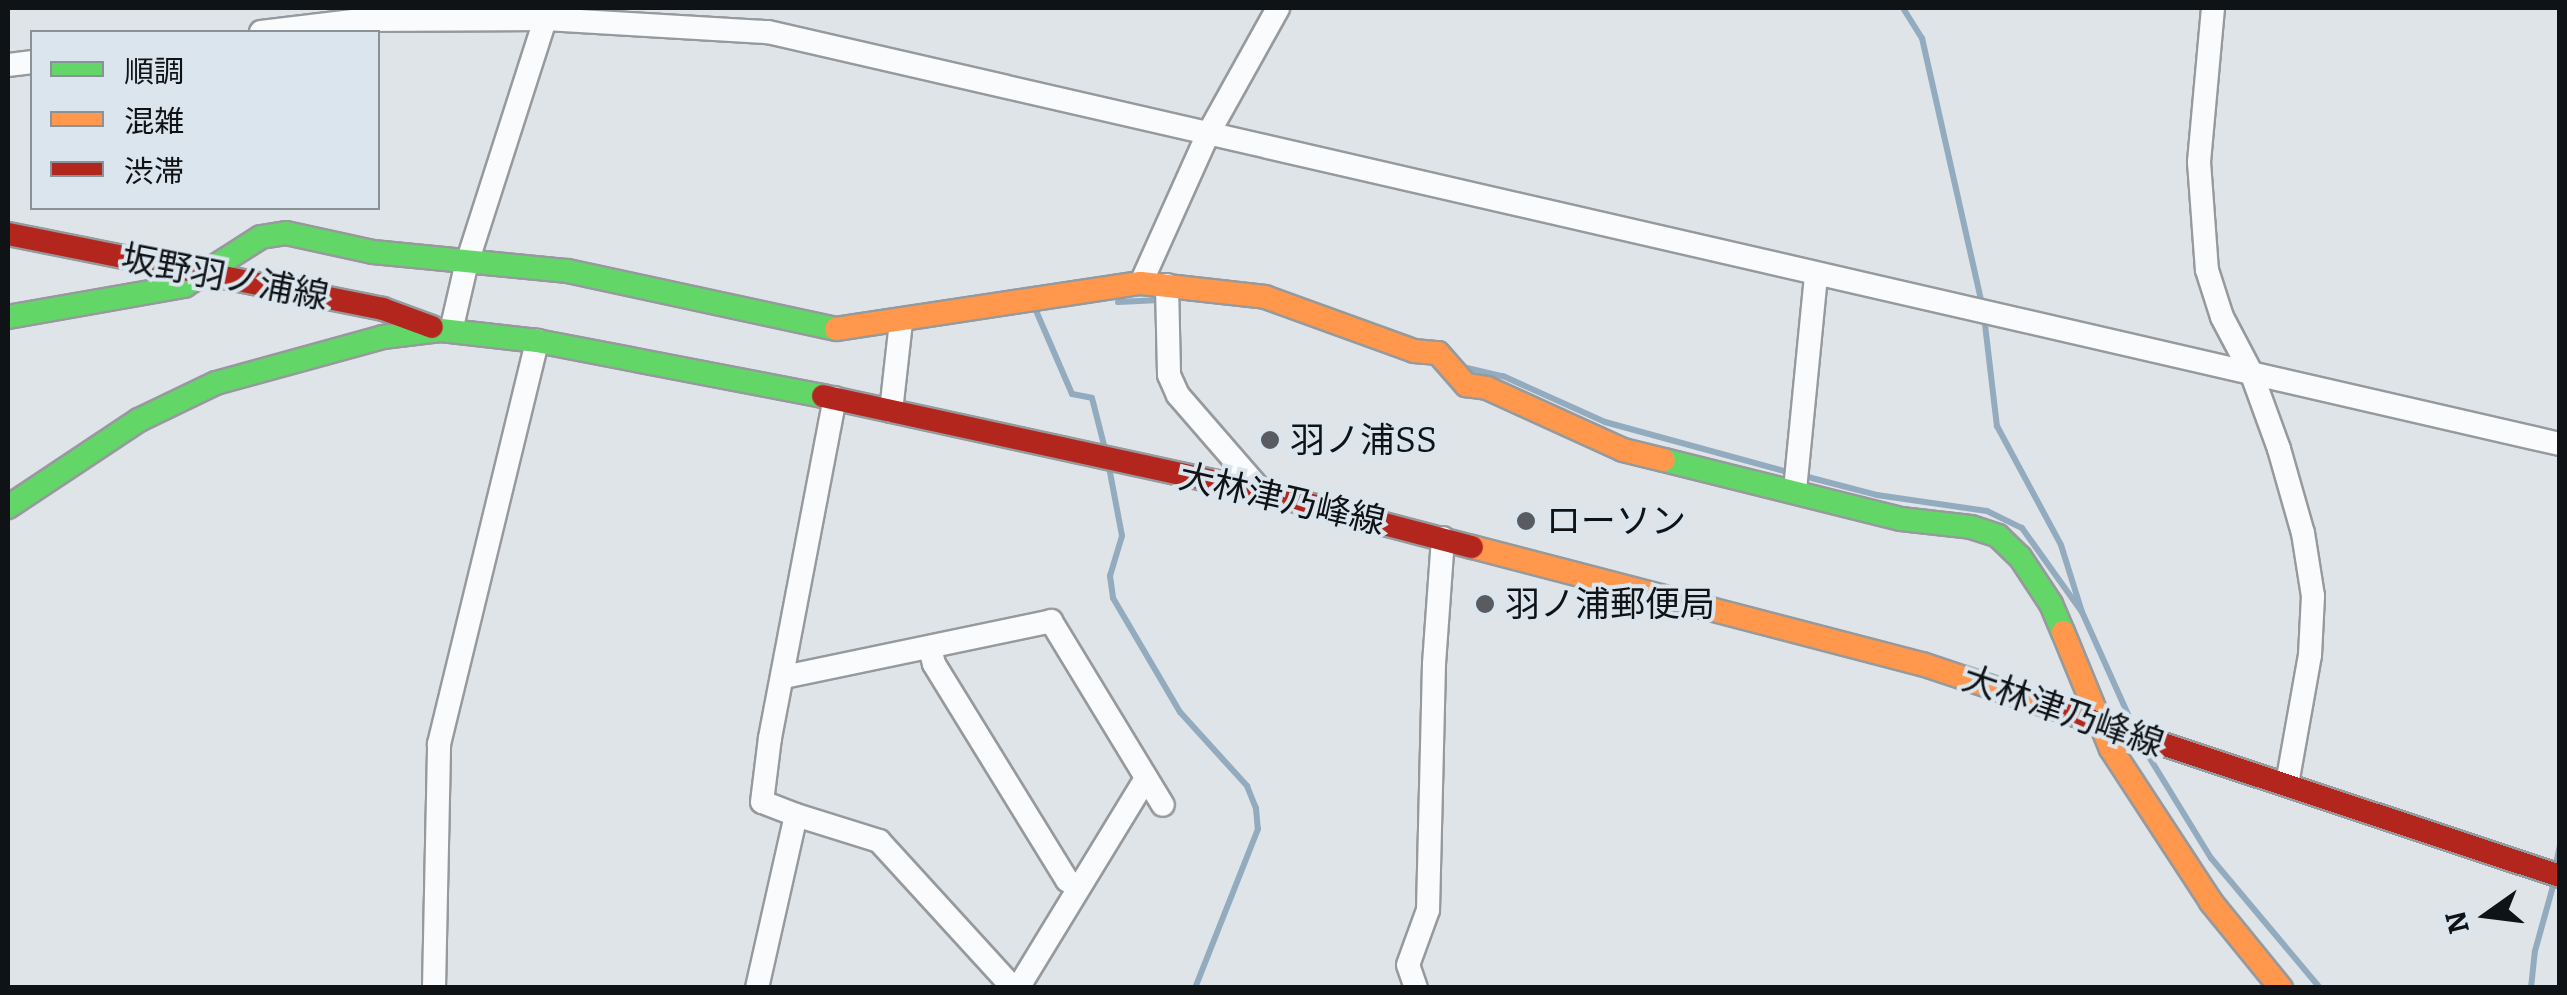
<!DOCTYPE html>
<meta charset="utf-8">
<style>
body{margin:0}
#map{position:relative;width:2567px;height:995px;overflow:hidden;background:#dfe4e9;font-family:Bitter,"Noto Sans JP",serif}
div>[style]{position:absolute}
.stream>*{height:6px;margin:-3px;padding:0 3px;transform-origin:3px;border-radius:3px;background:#93abbe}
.roads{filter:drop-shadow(2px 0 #969a9d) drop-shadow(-2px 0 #969a9d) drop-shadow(0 2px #969a9d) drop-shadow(0 -2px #969a9d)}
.street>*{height:22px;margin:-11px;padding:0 11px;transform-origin:11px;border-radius:11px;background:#fafbfc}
.fast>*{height:22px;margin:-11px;padding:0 11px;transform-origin:11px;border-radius:11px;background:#63d668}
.slow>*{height:22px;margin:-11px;padding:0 11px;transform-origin:11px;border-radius:11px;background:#ff974d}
.jam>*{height:22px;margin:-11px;padding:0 11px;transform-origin:11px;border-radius:11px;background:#b3261e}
.dots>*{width:28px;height:28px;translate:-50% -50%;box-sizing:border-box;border:5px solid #dbe5ed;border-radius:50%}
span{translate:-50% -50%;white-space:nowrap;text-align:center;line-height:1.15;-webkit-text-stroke:8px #dbe5ed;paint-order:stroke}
.street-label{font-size:35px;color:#101316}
.poi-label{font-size:35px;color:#101316}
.left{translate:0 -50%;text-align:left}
.frame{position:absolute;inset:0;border:10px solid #101316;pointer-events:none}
.legend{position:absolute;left:30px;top:30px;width:350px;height:180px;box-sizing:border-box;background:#dbe5ed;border:2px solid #8a9197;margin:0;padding:12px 18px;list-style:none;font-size:30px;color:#101316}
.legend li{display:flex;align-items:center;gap:20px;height:50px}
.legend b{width:50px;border:2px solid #8a9197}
.north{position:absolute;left:2437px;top:865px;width:100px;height:100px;-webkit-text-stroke:8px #dbe5ed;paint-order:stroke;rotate:256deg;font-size:28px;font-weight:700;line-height:40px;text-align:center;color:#101316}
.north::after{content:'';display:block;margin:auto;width:35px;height:45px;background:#101316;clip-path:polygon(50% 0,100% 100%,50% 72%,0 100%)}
</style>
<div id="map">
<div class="stream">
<i style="left:1903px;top:8px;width:36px;rotate:58deg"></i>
<i style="left:1922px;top:38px;width:273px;rotate:77.3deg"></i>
<i style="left:1118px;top:302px;width:42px;rotate:-2.7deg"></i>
<i style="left:1037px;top:313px;width:88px;rotate:66.6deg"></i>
<i style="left:1072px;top:394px;width:20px;rotate:11deg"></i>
<i style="left:1092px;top:398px;width:49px;rotate:75.7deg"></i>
<i style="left:1984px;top:316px;width:111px;rotate:83.3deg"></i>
<i style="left:1997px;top:426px;width:135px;rotate:61.7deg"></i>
<i style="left:2061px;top:545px;width:70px;rotate:72.6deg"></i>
<i style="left:2082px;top:612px;width:122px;rotate:65.8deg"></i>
<i style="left:1467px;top:368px;width:37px;rotate:13deg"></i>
<i style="left:1503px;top:376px;width:112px;rotate:24.3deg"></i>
<i style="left:1605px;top:422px;width:193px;rotate:15.3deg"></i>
<i style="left:1109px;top:467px;width:70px;rotate:79.3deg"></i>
<i style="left:1122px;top:536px;width:42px;rotate:106.7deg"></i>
<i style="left:1110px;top:576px;width:22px;rotate:82deg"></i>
<i style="left:1113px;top:598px;width:132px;rotate:59.6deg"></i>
<i style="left:1180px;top:712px;width:100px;rotate:47.8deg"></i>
<i style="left:1247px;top:786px;width:24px;rotate:68deg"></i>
<i style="left:1256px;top:808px;width:21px;rotate:85deg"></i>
<i style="left:1258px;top:829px;width:171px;rotate:111.6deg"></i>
<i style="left:1804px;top:476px;width:75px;rotate:14.6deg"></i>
<i style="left:1877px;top:495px;width:111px;rotate:8.3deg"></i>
<i style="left:1987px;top:511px;width:39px;rotate:26deg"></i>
<i style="left:2022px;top:528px;width:103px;rotate:54.5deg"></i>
<i style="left:2146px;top:752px;width:124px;rotate:58.5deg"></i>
<i style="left:2211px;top:858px;width:170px;rotate:50deg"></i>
<i style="left:2556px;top:864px;width:19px;rotate:-78deg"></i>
<i style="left:2531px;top:988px;width:37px;rotate:-84deg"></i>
<i style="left:2535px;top:951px;width:67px;rotate:-74.5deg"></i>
</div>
<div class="roads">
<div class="street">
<i style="left:2213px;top:8px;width:155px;rotate:95.2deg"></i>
<i style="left:2199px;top:162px;width:108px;rotate:85.8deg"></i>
<i style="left:2207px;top:270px;width:49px;rotate:72.3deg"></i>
<i style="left:2222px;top:317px;width:62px;rotate:62.2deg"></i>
<i style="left:2251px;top:372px;width:82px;rotate:70deg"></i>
<i style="left:2279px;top:449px;width:87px;rotate:74.1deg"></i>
<i style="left:2303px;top:533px;width:64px;rotate:81deg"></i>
<i style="left:2313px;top:596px;width:59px;rotate:92.9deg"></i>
<i style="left:2310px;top:655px;width:131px;rotate:100.1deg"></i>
<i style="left:261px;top:32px;width:101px;rotate:-6.8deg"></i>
<i style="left:361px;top:20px;width:185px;rotate:-0.3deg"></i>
<i style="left:546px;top:19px;width:222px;rotate:3.4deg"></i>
<i style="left:768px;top:32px;width:1839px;rotate:12.95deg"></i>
<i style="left:8px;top:65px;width:24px;rotate:-7deg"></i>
<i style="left:1141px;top:283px;width:163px;rotate:-65.8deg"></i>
<i style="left:1208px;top:134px;width:144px;rotate:-60.9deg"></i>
<i style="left:1167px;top:285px;width:90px;rotate:88.7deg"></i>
<i style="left:1169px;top:375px;width:22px;rotate:66deg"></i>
<i style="left:1178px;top:395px;width:128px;rotate:49.1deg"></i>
<i style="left:451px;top:331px;width:67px;rotate:-77deg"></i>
<i style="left:466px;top:266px;width:271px;rotate:-72.2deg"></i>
<i style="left:891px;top:411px;width:90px;rotate:-83.6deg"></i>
<i style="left:1795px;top:490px;width:217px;rotate:-84.4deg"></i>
<i style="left:930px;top:648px;width:16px;rotate:76deg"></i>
<i style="left:934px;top:664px;width:254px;rotate:58.4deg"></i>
<i style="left:1067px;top:880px;width:14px;rotate:34deg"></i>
<i style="left:784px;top:677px;width:273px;rotate:-11.8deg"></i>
<i style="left:1051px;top:621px;width:215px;rotate:58.7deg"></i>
<i style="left:796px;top:815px;width:87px;rotate:17.4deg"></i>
<i style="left:879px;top:841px;width:199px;rotate:47.6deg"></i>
<i style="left:434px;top:988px;width:244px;rotate:-88.8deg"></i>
<i style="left:439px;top:744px;width:415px;rotate:-76.3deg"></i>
<i style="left:757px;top:988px;width:177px;rotate:-77.3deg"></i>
<i style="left:796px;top:815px;width:36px;rotate:-159deg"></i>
<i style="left:762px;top:802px;width:64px;rotate:-82.9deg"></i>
<i style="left:770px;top:738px;width:346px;rotate:-79.2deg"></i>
<i style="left:1018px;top:988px;width:246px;rotate:-58.6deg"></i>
<i style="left:1416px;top:988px;width:24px;rotate:-109deg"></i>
<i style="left:1408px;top:965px;width:59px;rotate:-70deg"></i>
<i style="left:1428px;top:910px;width:246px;rotate:-88.6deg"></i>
<i style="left:1434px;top:664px;width:126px;rotate:-85.9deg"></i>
</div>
<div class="fast">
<i style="left:8px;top:317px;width:179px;rotate:-10deg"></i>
<i style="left:184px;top:286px;width:91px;rotate:-32.5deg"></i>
<i style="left:261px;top:237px;width:25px;rotate:-9deg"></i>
<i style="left:286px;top:233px;width:89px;rotate:12.3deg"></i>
<i style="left:373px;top:252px;width:196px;rotate:5.6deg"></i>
<i style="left:568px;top:271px;width:274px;rotate:12.2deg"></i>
<i style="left:1664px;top:460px;width:244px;rotate:14deg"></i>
<i style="left:1901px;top:519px;width:70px;rotate:6.5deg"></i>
<i style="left:1971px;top:527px;width:28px;rotate:18deg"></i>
<i style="left:1998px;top:536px;width:30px;rotate:44deg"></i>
<i style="left:2020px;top:557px;width:56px;rotate:56.6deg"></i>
<i style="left:2051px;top:604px;width:30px;rotate:67deg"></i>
<i style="left:8px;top:507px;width:157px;rotate:-33.6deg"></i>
<i style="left:139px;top:420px;width:85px;rotate:-25.7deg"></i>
<i style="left:216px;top:383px;width:173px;rotate:-15.4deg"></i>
<i style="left:383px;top:337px;width:58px;rotate:-6.9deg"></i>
<i style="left:441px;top:330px;width:97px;rotate:6.5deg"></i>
<i style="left:537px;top:341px;width:291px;rotate:10.9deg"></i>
</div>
<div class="slow">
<i style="left:836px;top:329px;width:308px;rotate:-8.6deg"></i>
<i style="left:1141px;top:283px;width:125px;rotate:6.4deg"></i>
<i style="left:1265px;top:297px;width:158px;rotate:19.9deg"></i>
<i style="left:1414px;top:351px;width:24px;rotate:5deg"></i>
<i style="left:1438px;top:353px;width:43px;rotate:48.8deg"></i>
<i style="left:1466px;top:385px;width:21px;rotate:8deg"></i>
<i style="left:1487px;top:388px;width:149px;rotate:24.5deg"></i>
<i style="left:1623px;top:450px;width:42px;rotate:13.7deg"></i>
<i style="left:1472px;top:547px;width:465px;rotate:14.6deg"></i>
<i style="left:1922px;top:664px;width:142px;rotate:18.4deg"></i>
<i style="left:2063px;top:632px;width:126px;rotate:67.7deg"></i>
<i style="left:2111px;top:749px;width:183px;rotate:56.8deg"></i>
<i style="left:2211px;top:902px;width:111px;rotate:50.9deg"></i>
</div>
<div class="jam">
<i style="left:8px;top:234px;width:382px;rotate:11.3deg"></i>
<i style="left:383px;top:309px;width:52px;rotate:20.2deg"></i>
<i style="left:823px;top:396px;width:449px;rotate:12.3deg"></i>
<i style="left:1262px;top:492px;width:217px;rotate:14.7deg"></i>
<i style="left:2057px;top:709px;width:530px;rotate:18.37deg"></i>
</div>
</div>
<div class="dots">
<i style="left:1270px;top:440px;background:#585c60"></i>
<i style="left:1526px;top:521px;background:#585c60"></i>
<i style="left:1485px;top:604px;background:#585c60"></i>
</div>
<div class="street-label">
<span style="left:225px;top:277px;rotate:11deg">坂野羽ノ浦線</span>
<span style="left:1282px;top:499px;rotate:13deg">大林津乃峰線</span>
<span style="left:2063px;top:711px;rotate:19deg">大林津乃峰線</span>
</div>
<div class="poi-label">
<span class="left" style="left:1290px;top:440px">羽ノ浦SS</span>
<span class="left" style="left:1546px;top:521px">ローソン</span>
<span class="left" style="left:1505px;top:604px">羽ノ浦郵便局</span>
</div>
<div class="frame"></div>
<ul class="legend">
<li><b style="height:12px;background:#63d668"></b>順調</li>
<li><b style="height:12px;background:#ff974d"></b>混雑</li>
<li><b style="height:12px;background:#b3261e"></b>渋滞</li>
</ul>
<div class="north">N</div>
</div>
